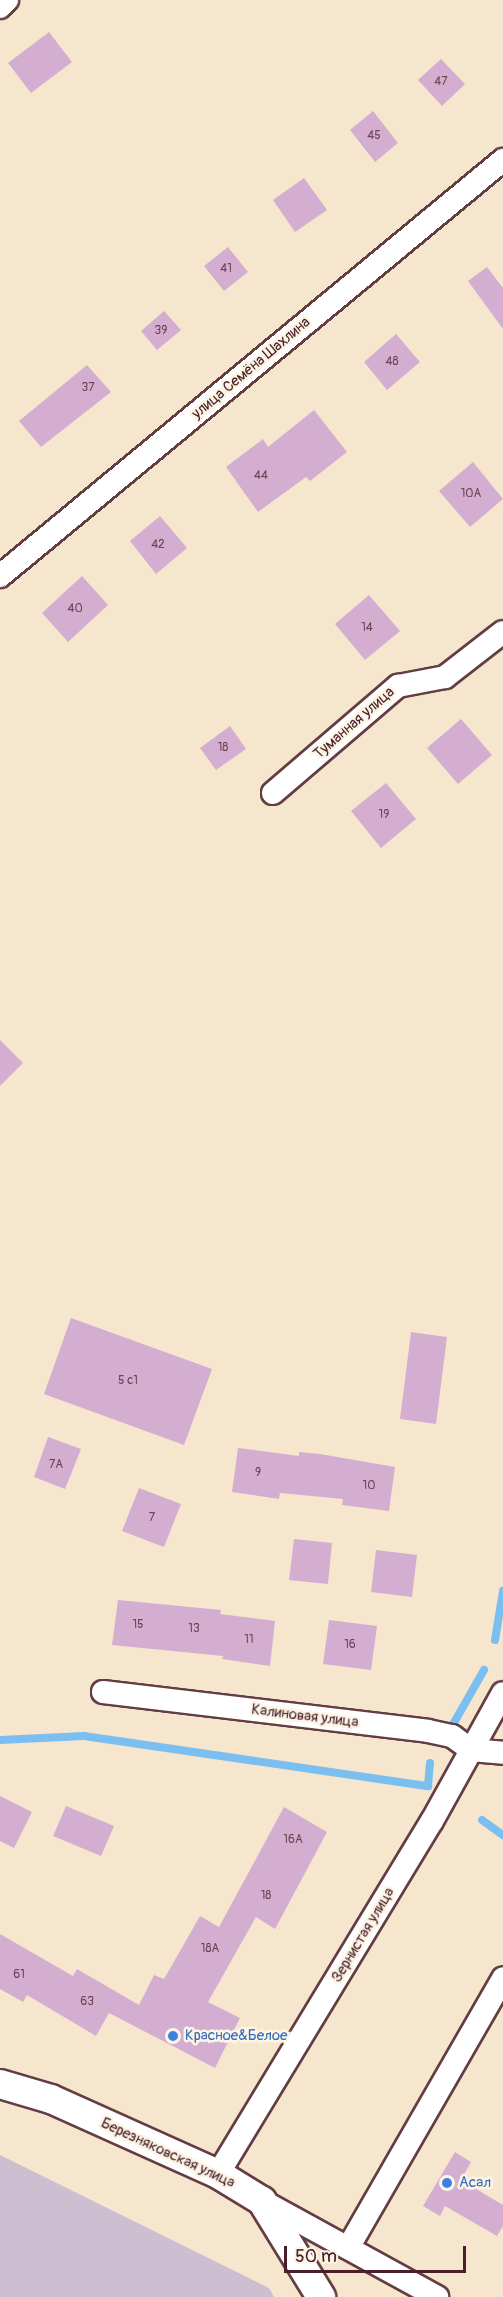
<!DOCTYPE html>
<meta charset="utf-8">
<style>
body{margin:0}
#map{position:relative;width:503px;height:2297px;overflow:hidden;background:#f7e6ce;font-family:Pangolin,sans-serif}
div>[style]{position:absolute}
.industrial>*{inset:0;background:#cebed1}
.stream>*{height:8px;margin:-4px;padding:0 4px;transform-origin:4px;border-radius:4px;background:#7bbff1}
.building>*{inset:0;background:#d4aed1}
.roads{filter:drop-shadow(2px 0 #643d43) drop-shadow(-2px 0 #643d43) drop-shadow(0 2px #643d43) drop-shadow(0 -2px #643d43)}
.minor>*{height:22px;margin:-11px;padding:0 11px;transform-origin:11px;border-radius:11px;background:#fff}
.tertiary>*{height:28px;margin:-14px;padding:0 14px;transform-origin:14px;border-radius:14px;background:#fff}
.dots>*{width:16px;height:16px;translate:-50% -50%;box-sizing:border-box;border:3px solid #fcf5e5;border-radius:50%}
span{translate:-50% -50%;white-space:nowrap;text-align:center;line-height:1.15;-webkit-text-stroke:5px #fcf5e5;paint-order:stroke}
.number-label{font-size:12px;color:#6c4354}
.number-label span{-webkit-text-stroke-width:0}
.street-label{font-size:15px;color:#4a1f2b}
.shop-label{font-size:15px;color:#366cbe}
.left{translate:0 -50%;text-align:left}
.scale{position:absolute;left:284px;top:2246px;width:182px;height:27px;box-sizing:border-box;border:3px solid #4a1f2b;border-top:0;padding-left:8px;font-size:18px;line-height:21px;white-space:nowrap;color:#4a1f2b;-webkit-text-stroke:4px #fcf5e5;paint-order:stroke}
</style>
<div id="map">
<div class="industrial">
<i style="clip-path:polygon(0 2155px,269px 2288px,274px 2297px,0 2297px)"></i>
</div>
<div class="stream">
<i style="left:495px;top:1640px;width:50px;rotate:-80.7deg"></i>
<i style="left:451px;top:1728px;width:67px;rotate:-60.4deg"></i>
<i style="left:0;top:1740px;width:84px;rotate:-2.7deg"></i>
<i style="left:84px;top:1736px;width:348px;rotate:8.3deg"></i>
<i style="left:428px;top:1786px;width:23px;rotate:-85deg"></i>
<i style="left:482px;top:1820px;width:26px;rotate:36deg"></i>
</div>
<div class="building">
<i style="clip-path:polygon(49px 32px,72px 62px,31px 93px,8px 63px)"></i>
<i style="clip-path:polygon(441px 59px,465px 84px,442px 106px,418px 80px)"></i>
<i style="clip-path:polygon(373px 111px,398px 143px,375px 162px,350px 130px)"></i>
<i style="clip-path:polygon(304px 178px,327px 210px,295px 232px,273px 200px)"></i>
<i style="clip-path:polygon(228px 247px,248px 272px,224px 291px,204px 266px)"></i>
<i style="clip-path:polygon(487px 267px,503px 288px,503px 329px,468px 281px)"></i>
<i style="clip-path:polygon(164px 311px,181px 330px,157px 350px,141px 331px)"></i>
<i style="clip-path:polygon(396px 334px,420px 362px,387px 390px,364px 362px)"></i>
<i style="clip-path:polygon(87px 365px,111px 392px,41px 447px,19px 421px)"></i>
<i style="clip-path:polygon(314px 410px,347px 452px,310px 481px,306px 477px,258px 512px,226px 467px,263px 439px,268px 447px)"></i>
<i style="clip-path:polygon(473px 462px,503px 499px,470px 527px,439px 491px)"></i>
<i style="clip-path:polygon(160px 516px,187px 548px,156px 574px,130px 541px)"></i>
<i style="clip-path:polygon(82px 576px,108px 605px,68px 642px,42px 613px)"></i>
<i style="clip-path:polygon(369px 595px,400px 631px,365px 660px,335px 624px)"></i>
<i style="clip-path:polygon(461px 719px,492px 755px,458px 784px,427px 748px)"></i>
<i style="clip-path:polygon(230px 726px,246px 749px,216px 770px,200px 748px)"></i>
<i style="clip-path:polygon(386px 783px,416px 819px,381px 848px,351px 811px)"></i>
<i style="clip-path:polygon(0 1040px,23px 1063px,0 1086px)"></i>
<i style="clip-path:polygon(71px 1318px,212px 1369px,184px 1445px,44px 1394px)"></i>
<i style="clip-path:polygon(411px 1332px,447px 1337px,436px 1424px,400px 1419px)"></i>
<i style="clip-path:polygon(48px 1437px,81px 1449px,65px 1489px,34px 1477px)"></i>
<i style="clip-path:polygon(238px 1448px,299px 1456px,299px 1452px,320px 1454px,395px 1467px,389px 1511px,342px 1505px,343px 1499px,280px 1493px,279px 1499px,232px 1492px)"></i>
<i style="clip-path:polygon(139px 1488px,181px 1504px,164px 1547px,122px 1531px)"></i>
<i style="clip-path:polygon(294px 1539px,332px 1543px,328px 1584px,289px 1580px)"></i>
<i style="clip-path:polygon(376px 1550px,417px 1555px,412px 1597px,371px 1592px)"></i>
<i style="clip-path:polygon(118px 1600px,221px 1610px,220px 1614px,275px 1621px,270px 1666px,222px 1659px,223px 1656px,112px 1645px)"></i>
<i style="clip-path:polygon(329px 1620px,377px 1626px,371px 1670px,323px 1664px)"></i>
<i style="clip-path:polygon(0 1796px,32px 1812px,14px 1848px,0 1841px)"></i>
<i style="clip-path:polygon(66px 1806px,114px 1826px,101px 1856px,53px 1836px)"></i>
<i style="clip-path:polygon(284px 1807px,327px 1832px,275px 1929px,256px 1917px,208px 2002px,240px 2018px,215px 2068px,109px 2013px,96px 2036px,27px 1995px,23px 2002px,0 1989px,0 1934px,73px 1976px,77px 1969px,139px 2005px,154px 1975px,164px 1979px,200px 1916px,219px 1927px)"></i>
<i style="clip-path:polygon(455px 2152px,471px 2162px,461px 2180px,503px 2205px,503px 2226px,497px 2236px,445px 2206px,440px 2216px,423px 2206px)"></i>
</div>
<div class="roads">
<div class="minor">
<i style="left:0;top:7px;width:10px;rotate:-45deg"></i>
<i style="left:0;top:576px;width:653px;rotate:-39.59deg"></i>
<i style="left:273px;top:793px;width:165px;rotate:-40.6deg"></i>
<i style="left:398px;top:686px;width:48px;rotate:-10.8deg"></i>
<i style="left:445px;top:677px;width:73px;rotate:-37.8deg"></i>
<i style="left:103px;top:1692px;width:327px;rotate:6.8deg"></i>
<i style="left:428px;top:1731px;width:25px;rotate:12deg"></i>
<i style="left:452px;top:1736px;width:24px;rotate:36deg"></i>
<i style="left:471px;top:1750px;width:32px;rotate:5deg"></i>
<i style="left:218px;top:2174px;width:413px;rotate:-58.8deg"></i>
<i style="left:432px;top:1821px;width:146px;rotate:-61deg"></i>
<i style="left:262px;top:2201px;width:200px;rotate:28.7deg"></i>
<i style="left:348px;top:2248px;width:311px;rotate:-60.1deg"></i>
</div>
<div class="tertiary">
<i style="left:0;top:2084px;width:53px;rotate:16.4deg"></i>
<i style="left:51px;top:2099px;width:183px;rotate:24.2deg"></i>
<i style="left:218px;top:2174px;width:52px;rotate:31.5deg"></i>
<i style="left:262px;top:2201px;width:113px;rotate:58.4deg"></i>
</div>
</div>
<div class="dots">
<i style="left:173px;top:2036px;background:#3f7fe0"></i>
<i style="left:447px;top:2183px;background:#3f7fe0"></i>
</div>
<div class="number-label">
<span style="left:441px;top:82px">47</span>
<span style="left:374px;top:136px">45</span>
<span style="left:226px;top:269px">41</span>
<span style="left:161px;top:331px">39</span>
<span style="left:392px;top:362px">48</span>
<span style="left:88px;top:388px">37</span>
<span style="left:261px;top:476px">44</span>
<span style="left:471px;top:494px">10А</span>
<span style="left:158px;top:545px">42</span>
<span style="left:75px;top:609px">40</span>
<span style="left:367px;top:628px">14</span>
<span style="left:223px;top:748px">18</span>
<span style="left:384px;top:815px">19</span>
<span style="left:128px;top:1381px">5 с1</span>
<span style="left:56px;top:1465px">7А</span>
<span style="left:258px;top:1473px">9</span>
<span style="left:369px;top:1486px">10</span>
<span style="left:152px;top:1518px">7</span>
<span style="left:138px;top:1625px">15</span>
<span style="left:194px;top:1629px">13</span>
<span style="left:249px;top:1640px">11</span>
<span style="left:350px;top:1645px">16</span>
<span style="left:293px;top:1840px">16А</span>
<span style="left:266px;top:1896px">18</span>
<span style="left:210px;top:1949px">18А</span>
<span style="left:19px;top:1975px">61</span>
<span style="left:87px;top:2002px">63</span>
</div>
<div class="street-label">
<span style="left:251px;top:368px;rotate:-40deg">улица Семёна Шахлина</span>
<span style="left:354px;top:723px;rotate:-41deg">Туманная улица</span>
<span style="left:305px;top:1716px;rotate:7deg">Калиновая улица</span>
<span style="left:363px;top:1935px;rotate:-59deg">Зернистая улица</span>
<span style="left:168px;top:2153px;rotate:25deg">Березняковская улица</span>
</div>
<div class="shop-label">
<span class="left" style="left:185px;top:2036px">Красное&amp;Белое</span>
<span class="left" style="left:459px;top:2183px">Асал</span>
</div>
<div class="scale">50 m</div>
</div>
